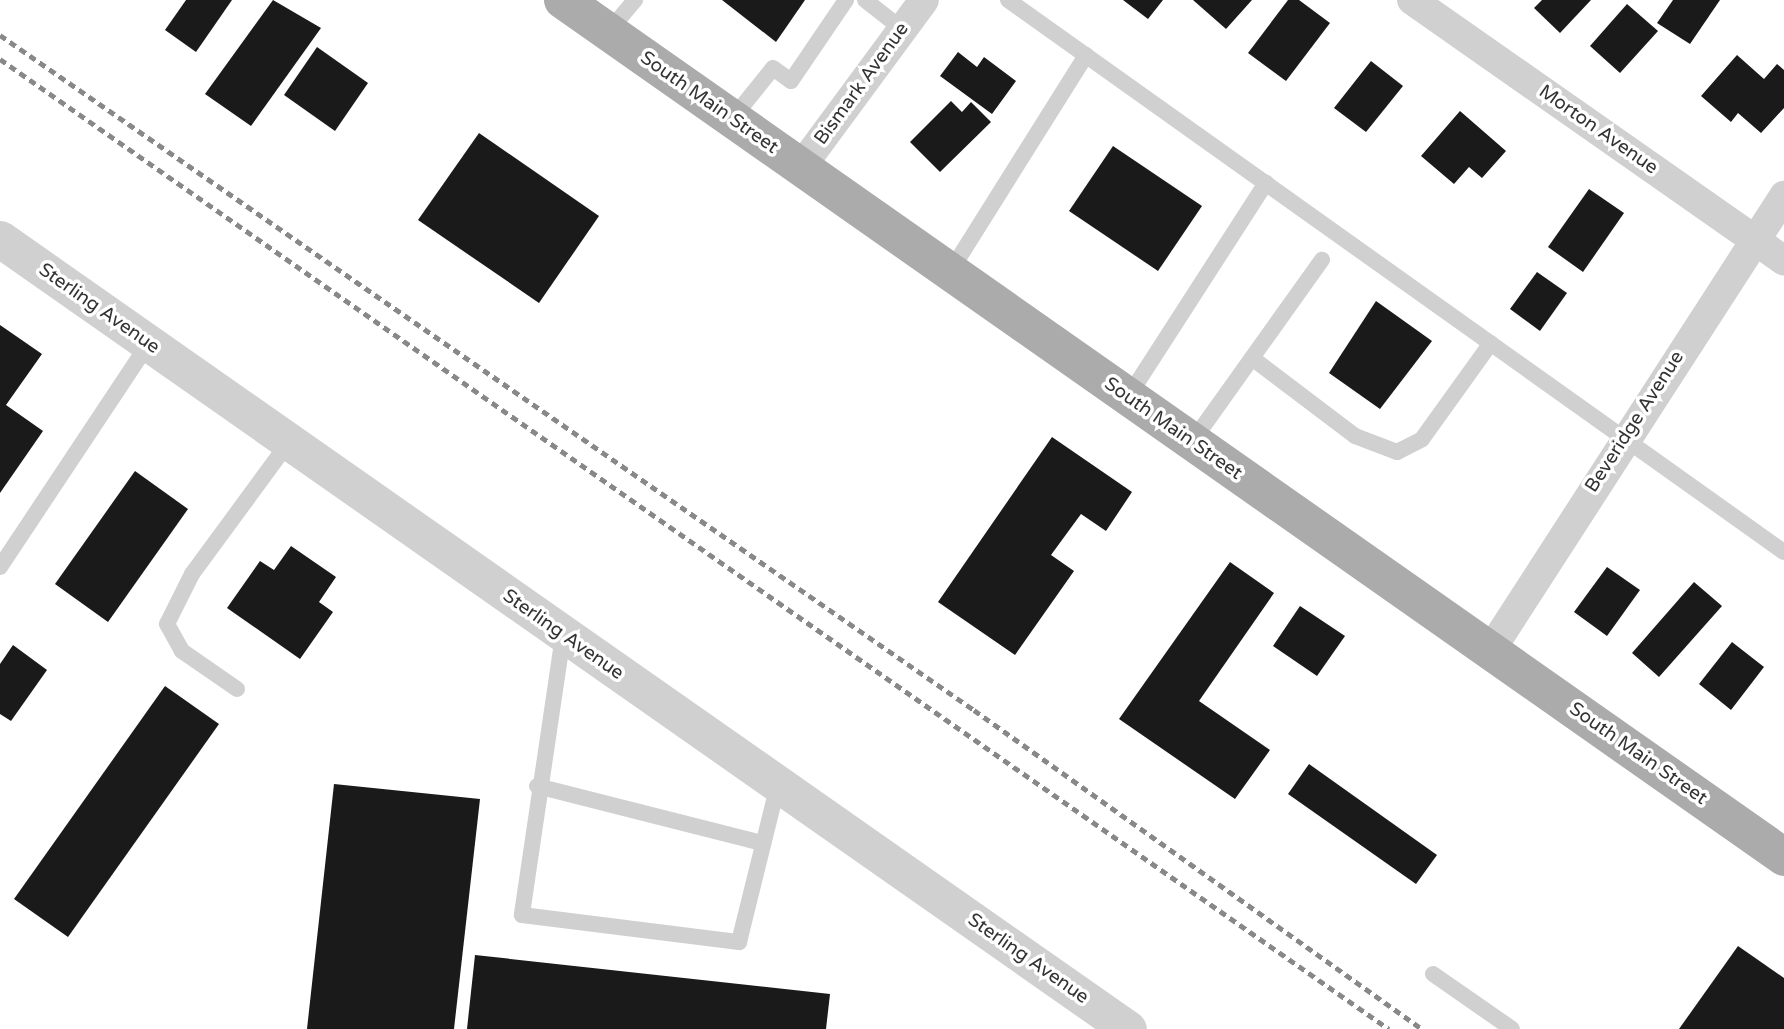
<!DOCTYPE html>
<style>
body{margin:0}
#map{position:relative;width:1784px;height:1029px;overflow:hidden;background:#fff;font-family:"Varela Round",sans-serif}
div>[style]{position:absolute}
.building>*{inset:0;background:#1a1a1a}
.service>*{height:16px;margin:-8px;padding:0 8px;transform-origin:8px;border-radius:8px;background:#d0d0d0}
.minor>*{height:30px;margin:-15px;padding:0 15px;transform-origin:15px;border-radius:15px;background:#d0d0d0}
.tertiary>*{height:37px;margin:-18.5px;padding:0 18.5px;transform-origin:18.5px;border-radius:18.5px;background:#d0d0d0}
.primary>*{height:38px;margin:-19px;padding:0 19px;transform-origin:19px;border-radius:19px;background:#ababab}
.rail>*{height:5px;margin-top:-2.5px;transform-origin:0;background:repeating-linear-gradient(90deg,#888 0 7px,transparent 0 12px)}
span{translate:-50% -50%;white-space:nowrap;text-align:center;line-height:1.15;-webkit-text-stroke:7px #fff;paint-order:stroke}
.street-label{font-size:19px;color:#333}
</style>
<div id="map">
<div class="building">
<i style="clip-path:polygon(186px 0,232px 0,196px 52px,165px 30px)"></i>
<i style="clip-path:polygon(273px 0,321px 28px,251px 126px,205px 94px)"></i>
<i style="clip-path:polygon(722px 0,805px 0,776px 42px)"></i>
<i style="clip-path:polygon(1123px 0,1163px 0,1148px 19px)"></i>
<i style="clip-path:polygon(1193px 0,1252px 0,1226px 29px)"></i>
<i style="clip-path:polygon(1288px 0,1299px 0,1330px 23px,1286px 81px,1248px 53px)"></i>
<i style="clip-path:polygon(1542px 0,1591px 0,1560px 33px,1534px 8px)"></i>
<i style="clip-path:polygon(1673px 0,1720px 0,1690px 44px,1657px 23px)"></i>
<i style="clip-path:polygon(1627px 4px,1658px 31px,1620px 73px,1590px 46px)"></i>
<i style="clip-path:polygon(317px 47px,368px 83px,335px 131px,284px 95px)"></i>
<i style="clip-path:polygon(958px 52px,977px 67px,984px 57px,1016px 81px,992px 114px,940px 76px)"></i>
<i style="clip-path:polygon(1737px 55px,1764px 79px,1777px 64px,1784px 70px,1784px 108px,1761px 133px,1738px 113px,1731px 122px,1701px 96px)"></i>
<i style="clip-path:polygon(1371px 61px,1403px 86px,1366px 132px,1334px 108px)"></i>
<i style="clip-path:polygon(951px 101px,962px 112px,971px 102px,991px 122px,940px 172px,910px 142px)"></i>
<i style="clip-path:polygon(1460px 111px,1506px 151px,1482px 178px,1469px 167px,1454px 184px,1421px 156px)"></i>
<i style="clip-path:polygon(479px 133px,599px 216px,539px 303px,418px 220px)"></i>
<i style="clip-path:polygon(1113px 146px,1202px 206px,1158px 271px,1069px 211px)"></i>
<i style="clip-path:polygon(1589px 189px,1624px 213px,1583px 272px,1548px 247px)"></i>
<i style="clip-path:polygon(1537px 272px,1567px 293px,1540px 331px,1510px 309px)"></i>
<i style="clip-path:polygon(1376px 301px,1432px 341px,1380px 409px,1329px 373px)"></i>
<i style="clip-path:polygon(0 325px,42px 354px,6px 405px,43px 431px,0 493px)"></i>
<i style="clip-path:polygon(1052px 437px,1132px 492px,1106px 531px,1081px 514px,1051px 555px,1074px 571px,1015px 655px,938px 602px)"></i>
<i style="clip-path:polygon(135px 471px,188px 509px,108px 622px,55px 584px)"></i>
<i style="clip-path:polygon(291px 546px,336px 577px,319px 602px,333px 612px,300px 659px,227px 608px,260px 561px,274px 570px)"></i>
<i style="clip-path:polygon(1230px 562px,1274px 593px,1199px 701px,1270px 750px,1235px 799px,1119px 719px)"></i>
<i style="clip-path:polygon(1607px 567px,1640px 590px,1607px 636px,1574px 612px)"></i>
<i style="clip-path:polygon(1694px 582px,1722px 606px,1659px 677px,1632px 653px)"></i>
<i style="clip-path:polygon(1300px 606px,1345px 636px,1317px 676px,1273px 646px)"></i>
<i style="clip-path:polygon(1732px 642px,1764px 667px,1731px 710px,1699px 684px)"></i>
<i style="clip-path:polygon(13px 645px,47px 670px,11px 721px,0 714px,0 664px)"></i>
<i style="clip-path:polygon(165px 686px,219px 724px,68px 937px,14px 899px)"></i>
<i style="clip-path:polygon(1309px 764px,1437px 855px,1416px 884px,1288px 794px)"></i>
<i style="clip-path:polygon(334px 784px,480px 799px,454px 1029px,307px 1029px)"></i>
<i style="clip-path:polygon(1738px 946px,1784px 978px,1784px 1029px,1679px 1029px)"></i>
<i style="clip-path:polygon(475px 955px,830px 994px,826px 1029px,467px 1029px)"></i>
</div>
<div class="service">
<i style="left:865px;top:0;width:47px;rotate:38.1deg"></i>
<i style="left:1008px;top:0;width:952px;rotate:35.43deg"></i>
<i style="left:608px;top:32px;width:42px;rotate:-49.8deg"></i>
<i style="left:732px;top:119px;width:65px;rotate:-51.2deg"></i>
<i style="left:773px;top:68px;width:22px;rotate:36deg"></i>
<i style="left:791px;top:81px;width:98px;rotate:-55.8deg"></i>
<i style="left:950px;top:272px;width:256px;rotate:-57.9deg"></i>
<i style="left:1252px;top:358px;width:129px;rotate:37.1deg"></i>
<i style="left:1355px;top:436px;width:45px;rotate:20.9deg"></i>
<i style="left:1397px;top:452px;width:28px;rotate:-27deg"></i>
<i style="left:1422px;top:439px;width:118px;rotate:-54.3deg"></i>
<i style="left:1128px;top:397px;width:255px;rotate:-57.2deg"></i>
<i style="left:1192px;top:442px;width:224px;rotate:-54.5deg"></i>
<i style="left:0;top:567px;width:268px;rotate:-56.4deg"></i>
<i style="left:563px;top:636px;width:282px;rotate:98.4deg"></i>
<i style="left:522px;top:915px;width:219px;rotate:7.1deg"></i>
<i style="left:739px;top:942px;width:163px;rotate:-76.1deg"></i>
<i style="left:237px;top:689px;width:67px;rotate:-145.4deg"></i>
<i style="left:182px;top:651px;width:31px;rotate:-119deg"></i>
<i style="left:167px;top:624px;width:56px;rotate:-63.4deg"></i>
<i style="left:192px;top:574px;width:164px;rotate:-53.7deg"></i>
<i style="left:537px;top:786px;width:233px;rotate:14.2deg"></i>
<i style="left:1433px;top:974px;width:96px;rotate:34.8deg"></i>
</div>
<div class="minor">
<i style="left:1412px;top:0;width:454px;rotate:35deg"></i>
<i style="left:801px;top:167px;width:207px;rotate:-53.6deg"></i>
<i style="left:1490px;top:651px;width:542px;rotate:-57.13deg"></i>
</div>
<div class="tertiary">
<i style="left:0;top:239px;width:1377px;rotate:35.01deg"></i>
</div>
<div class="primary">
<i style="left:563px;top:0;width:1492px;rotate:35.06deg"></i>
</div>
<div class="rail">
<i style="left:0;top:35px;width:1185px;rotate:34.72deg"></i>
<i style="left:974px;top:710px;width:550px;rotate:35.45deg"></i>
<i style="left:0;top:59px;width:1694px;rotate:34.93deg"></i>
</div>
<div class="street-label">
<span style="left:862px;top:84px;rotate:-54deg">Bismark Avenue</span>
<span style="left:709px;top:103px;rotate:35deg">South Main Street</span>
<span style="left:1598px;top:130px;rotate:35deg">Morton Avenue</span>
<span style="left:99px;top:309px;rotate:35deg">Sterling Avenue</span>
<span style="left:1635px;top:422px;rotate:-57deg">Beveridge Avenue</span>
<span style="left:1173px;top:429px;rotate:35deg">South Main Street</span>
<span style="left:563px;top:635px;rotate:35deg">Sterling Avenue</span>
<span style="left:1638px;top:754px;rotate:35deg">South Main Street</span>
<span style="left:1028px;top:959px;rotate:35deg">Sterling Avenue</span>
</div>
</div>
